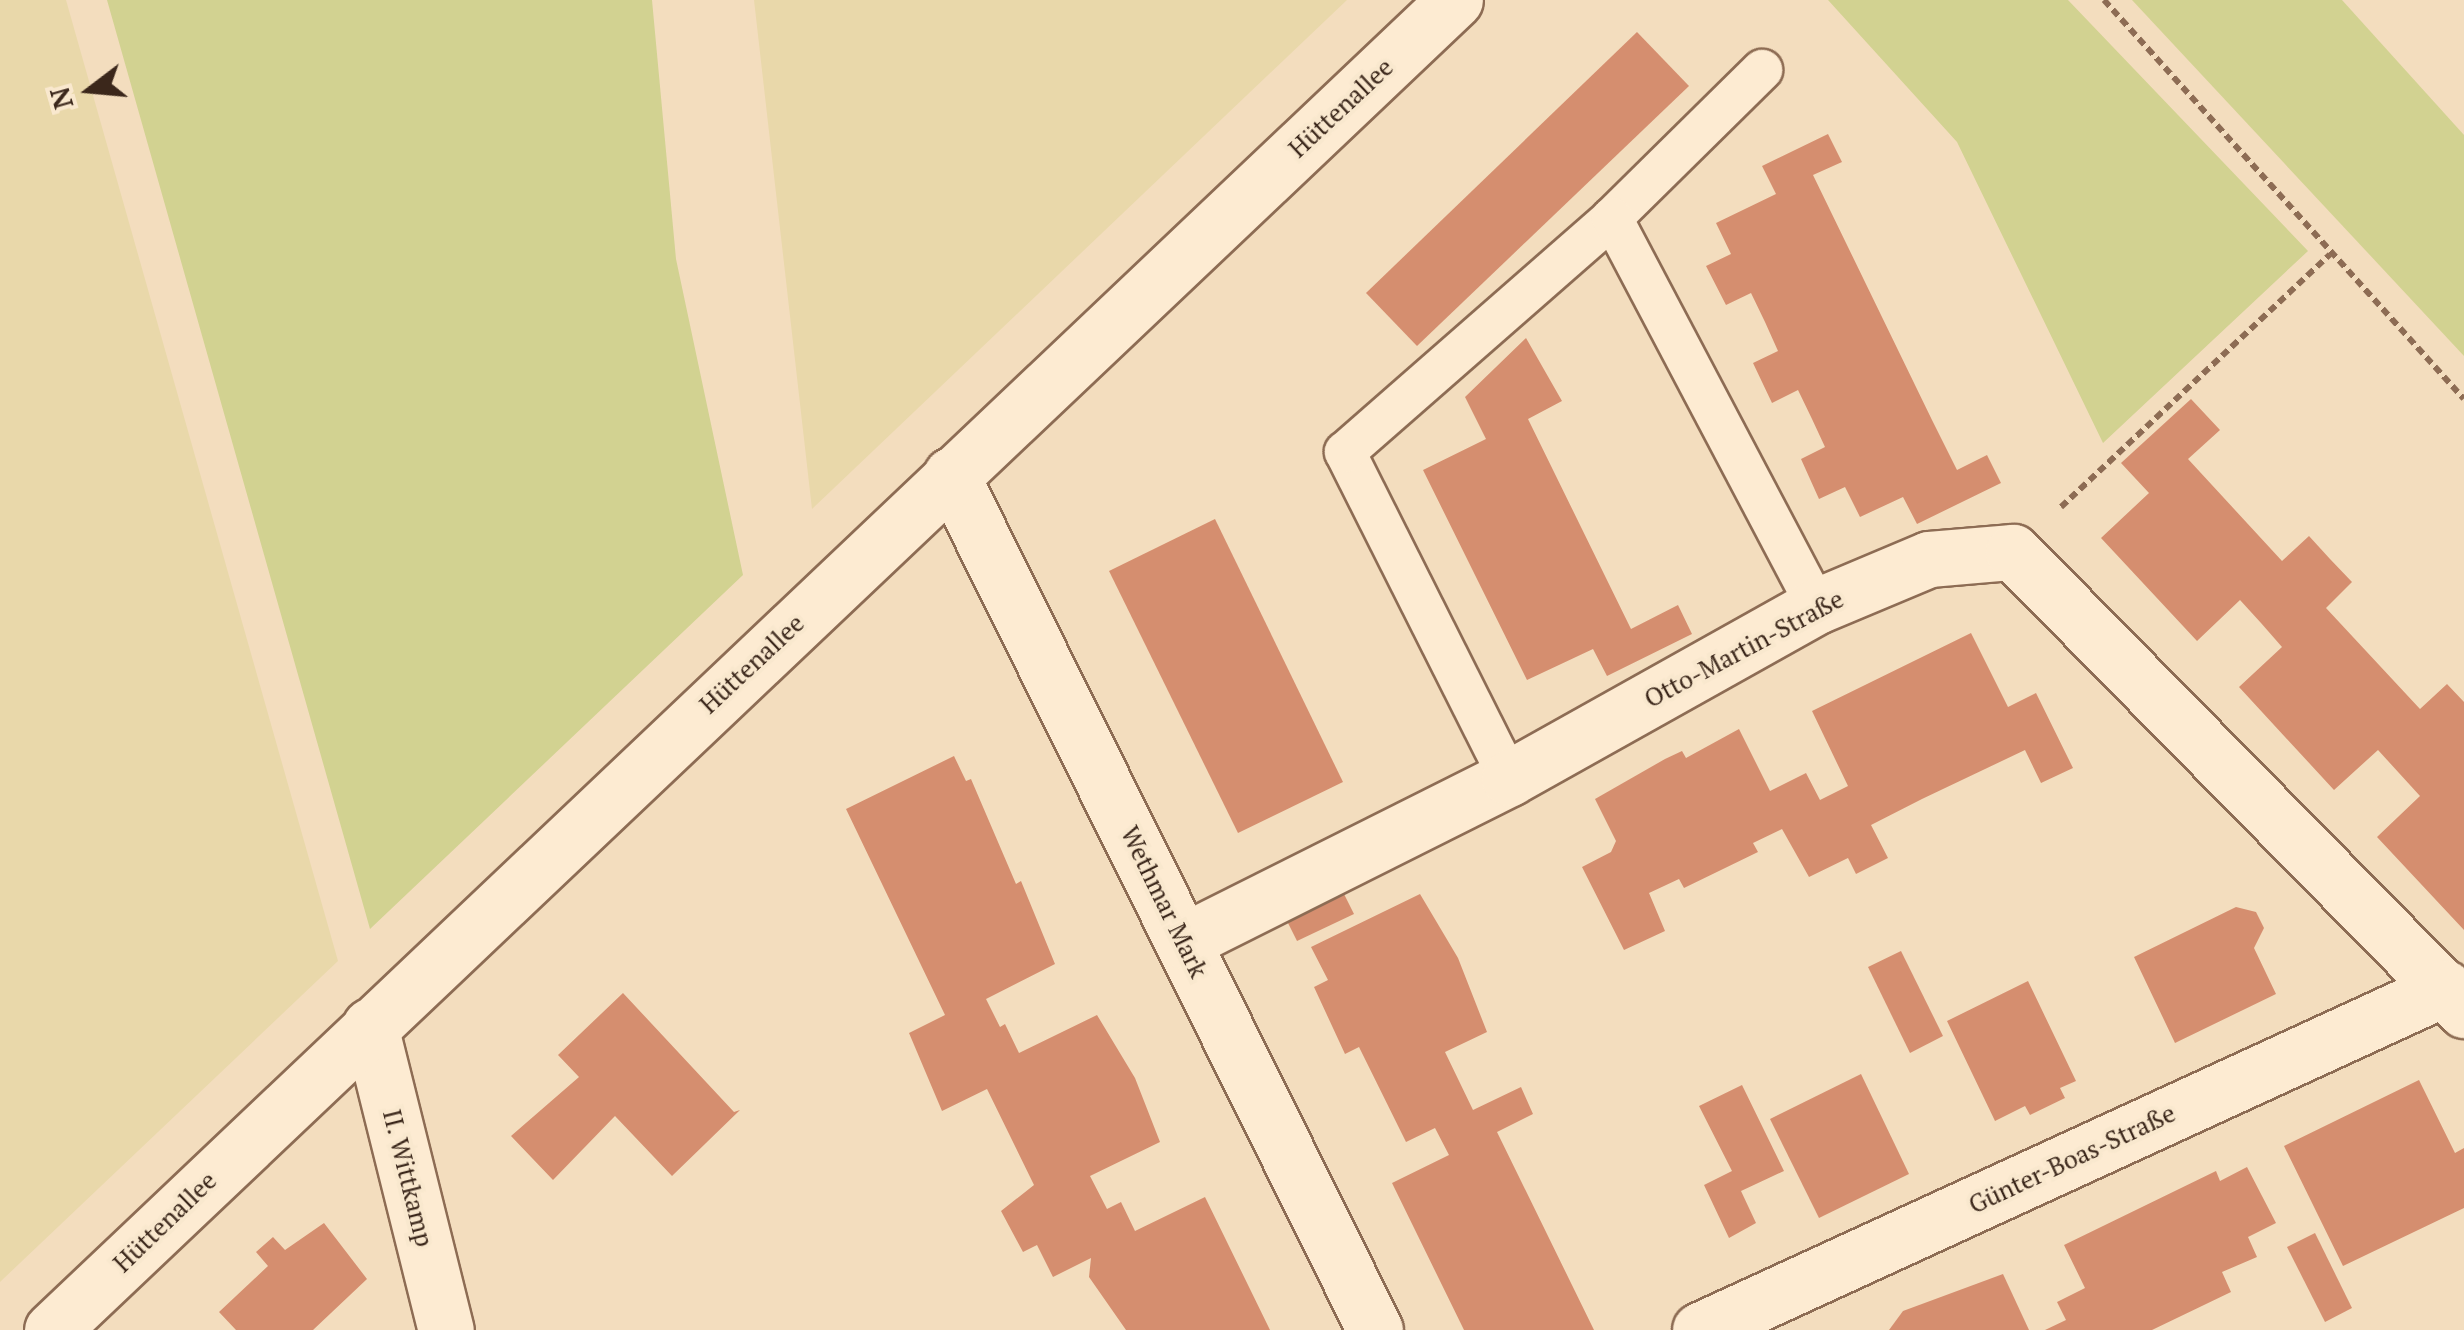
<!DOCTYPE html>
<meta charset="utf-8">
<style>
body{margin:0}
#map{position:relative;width:2464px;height:1330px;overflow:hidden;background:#f3ddbe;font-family:"PT Serif",serif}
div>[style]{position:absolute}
.farmland>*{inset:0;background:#e9d8aa}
.green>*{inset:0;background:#d2d291}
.building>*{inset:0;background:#d58e6f}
.path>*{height:6px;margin-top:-3px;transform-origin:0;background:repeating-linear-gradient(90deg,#8d6c54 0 8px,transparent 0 13px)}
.roads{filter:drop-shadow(2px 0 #8d6c54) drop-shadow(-2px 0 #8d6c54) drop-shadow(0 2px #8d6c54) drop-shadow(0 -2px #8d6c54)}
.service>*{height:40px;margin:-20px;padding:0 20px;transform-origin:20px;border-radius:20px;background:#fdebd2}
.minor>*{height:55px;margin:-27.5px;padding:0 27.5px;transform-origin:27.5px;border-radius:27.5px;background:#fdebd2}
span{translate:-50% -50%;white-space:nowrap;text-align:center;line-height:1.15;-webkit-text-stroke:8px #f9e8ce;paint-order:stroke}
.street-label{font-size:25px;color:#3b271b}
.north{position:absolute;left:40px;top:40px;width:100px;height:100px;-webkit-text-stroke:8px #f9e8ce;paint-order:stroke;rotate:254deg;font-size:28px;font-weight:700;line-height:40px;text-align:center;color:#3b271b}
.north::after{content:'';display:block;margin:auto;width:35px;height:45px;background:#3b271b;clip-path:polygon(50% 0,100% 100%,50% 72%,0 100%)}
</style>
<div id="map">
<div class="farmland">
<i style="clip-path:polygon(0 0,66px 0,338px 961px,0 1282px)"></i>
<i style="clip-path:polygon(754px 0,1347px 0,812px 509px)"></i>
</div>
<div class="green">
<i style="clip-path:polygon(107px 0,652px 0,676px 259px,743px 575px,370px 929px)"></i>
<i style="clip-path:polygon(1828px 0,2068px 0,2308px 251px,2103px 443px,1957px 142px)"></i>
<i style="clip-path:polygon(2132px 0,2342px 0,2464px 135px,2464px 356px)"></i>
</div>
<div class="building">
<i style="clip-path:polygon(1637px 32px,1689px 86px,1417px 346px,1366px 293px)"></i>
<i style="clip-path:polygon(1828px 134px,1842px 162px,1813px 175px,1932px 420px,1957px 470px,1987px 455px,2001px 483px,1917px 524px,1903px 497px,1860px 517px,1845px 487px,1819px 499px,1801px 459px,1825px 447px,1812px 419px,1798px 390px,1772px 403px,1753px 363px,1778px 351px,1765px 322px,1751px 293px,1726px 305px,1706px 266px,1731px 254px,1716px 223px,1776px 194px,1762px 166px)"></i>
<i style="clip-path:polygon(1526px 338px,1562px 401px,1528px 419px,1631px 629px,1678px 605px,1692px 634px,1607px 676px,1593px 649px,1527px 680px,1423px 470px,1486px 439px,1465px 397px)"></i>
<i style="clip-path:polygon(2191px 399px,2220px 430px,2188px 459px,2282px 561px,2309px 536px,2330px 559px,2352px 582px,2326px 608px,2420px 709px,2447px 684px,2464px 702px,2464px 930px,2377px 837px,2420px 796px,2378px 750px,2334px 790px,2239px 687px,2282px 647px,2261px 623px,2240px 600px,2197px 641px,2101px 538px,2149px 493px,2121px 463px)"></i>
<i style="clip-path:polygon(1215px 519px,1343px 782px,1238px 833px,1109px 571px)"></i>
<i style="clip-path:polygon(1971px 633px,2008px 707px,2036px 693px,2073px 768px,2041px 783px,2025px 750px,1922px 799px,1871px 825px,1888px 858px,1856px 874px,1848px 858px,1809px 877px,1782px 829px,1753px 843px,1758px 852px,1684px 888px,1679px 879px,1649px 893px,1665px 931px,1624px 950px,1582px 867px,1611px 852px,1616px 841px,1595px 799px,1665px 759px,1682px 751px,1686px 758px,1739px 729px,1770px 791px,1806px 773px,1820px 800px,1848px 786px,1812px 711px)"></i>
<i style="clip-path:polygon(954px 756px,966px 781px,971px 779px,1016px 884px,1021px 881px,1055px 964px,986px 999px,1000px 1027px,1005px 1024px,1019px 1053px,1097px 1015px,1135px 1078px,1160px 1142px,1090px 1176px,1107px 1209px,1121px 1202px,1135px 1231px,1205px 1197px,1270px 1330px,1126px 1330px,1089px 1277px,1091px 1258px,1053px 1277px,1037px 1245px,1023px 1252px,1001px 1211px,1034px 1185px,987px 1089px,942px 1111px,909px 1033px,945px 1015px,846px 809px)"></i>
<i style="clip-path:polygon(1340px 886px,1354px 914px,1297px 941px,1283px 913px)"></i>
<i style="clip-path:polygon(1420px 894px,1458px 958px,1487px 1032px,1445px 1052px,1473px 1110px,1521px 1087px,1533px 1114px,1497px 1132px,1594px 1330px,1464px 1330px,1392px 1183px,1449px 1155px,1435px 1128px,1406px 1142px,1359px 1047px,1345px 1054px,1314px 987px,1328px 980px,1311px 947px)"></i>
<i style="clip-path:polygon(2236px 907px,2256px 912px,2264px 928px,2254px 948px,2276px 994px,2175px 1043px,2134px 957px)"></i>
<i style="clip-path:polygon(1901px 951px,1943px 1036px,1910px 1053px,1868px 967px)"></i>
<i style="clip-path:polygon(2028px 981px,2076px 1081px,2060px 1088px,2065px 1098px,2030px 1115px,2025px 1106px,1995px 1121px,1947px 1021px)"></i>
<i style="clip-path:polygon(623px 993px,734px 1112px,740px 1110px,672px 1176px,615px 1116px,553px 1180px,511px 1136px,579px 1077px,558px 1055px)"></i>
<i style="clip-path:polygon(1861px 1074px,1909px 1174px,1819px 1218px,1770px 1119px)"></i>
<i style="clip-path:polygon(2419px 1080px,2455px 1153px,2464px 1148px,2464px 1208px,2343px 1266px,2284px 1146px)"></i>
<i style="clip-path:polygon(1742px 1085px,1784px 1171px,1741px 1191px,1756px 1223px,1729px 1238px,1704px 1185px,1732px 1171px,1699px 1106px)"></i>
<i style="clip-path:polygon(2247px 1167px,2276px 1223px,2248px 1237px,2257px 1257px,2222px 1272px,2231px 1292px,2152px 1330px,2045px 1330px,2066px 1320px,2057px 1302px,2085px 1288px,2064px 1245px,2216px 1171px,2220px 1181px)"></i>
<i style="clip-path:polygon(324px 1223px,367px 1279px,313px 1330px,236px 1330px,219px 1312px,268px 1266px,256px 1252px,273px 1237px,285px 1250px)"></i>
<i style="clip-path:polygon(2315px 1233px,2352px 1308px,2325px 1322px,2287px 1247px)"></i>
<i style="clip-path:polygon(2003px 1274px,2029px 1330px,1889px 1330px,1903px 1311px)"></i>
</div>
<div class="path">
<i style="left:2104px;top:0;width:537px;rotate:47.94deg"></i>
<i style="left:2061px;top:507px;width:369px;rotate:-43.2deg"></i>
</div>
<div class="roads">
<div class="service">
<i style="left:1612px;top:218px;width:211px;rotate:-44.6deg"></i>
<i style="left:1509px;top:778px;width:365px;rotate:-116.7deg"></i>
<i style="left:1345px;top:452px;width:355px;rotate:-41.2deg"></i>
<i style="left:1612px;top:218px;width:439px;rotate:62.2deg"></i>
</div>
<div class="minor">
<i style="left:951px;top:475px;width:954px;rotate:63.62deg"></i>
<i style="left:1184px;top:941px;width:364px;rotate:-26.6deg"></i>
<i style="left:1509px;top:778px;width:353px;rotate:-29.2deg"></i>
<i style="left:1817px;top:606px;width:121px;rotate:-22.8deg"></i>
<i style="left:1929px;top:559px;width:84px;rotate:-4.8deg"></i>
<i style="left:2013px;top:552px;width:643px;rotate:45.44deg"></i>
<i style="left:370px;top:1026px;width:313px;rotate:76deg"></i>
<i style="left:52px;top:1330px;width:1933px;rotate:-43.47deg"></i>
<i style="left:1700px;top:1330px;width:820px;rotate:-24.66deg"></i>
</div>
</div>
<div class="street-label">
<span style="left:1341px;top:108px;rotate:-43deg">Hüttenallee</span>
<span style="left:1744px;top:649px;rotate:-28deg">Otto-Martin-Straße</span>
<span style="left:752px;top:664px;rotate:-43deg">Hüttenallee</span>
<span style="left:1164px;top:902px;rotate:64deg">Wethmar Mark</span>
<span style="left:2072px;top:1159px;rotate:-25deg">Günter-Boas-Straße</span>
<span style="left:408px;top:1178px;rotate:76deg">II. Wittkamp</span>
<span style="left:165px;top:1222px;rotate:-44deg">Hüttenallee</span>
</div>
<div class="north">N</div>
</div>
